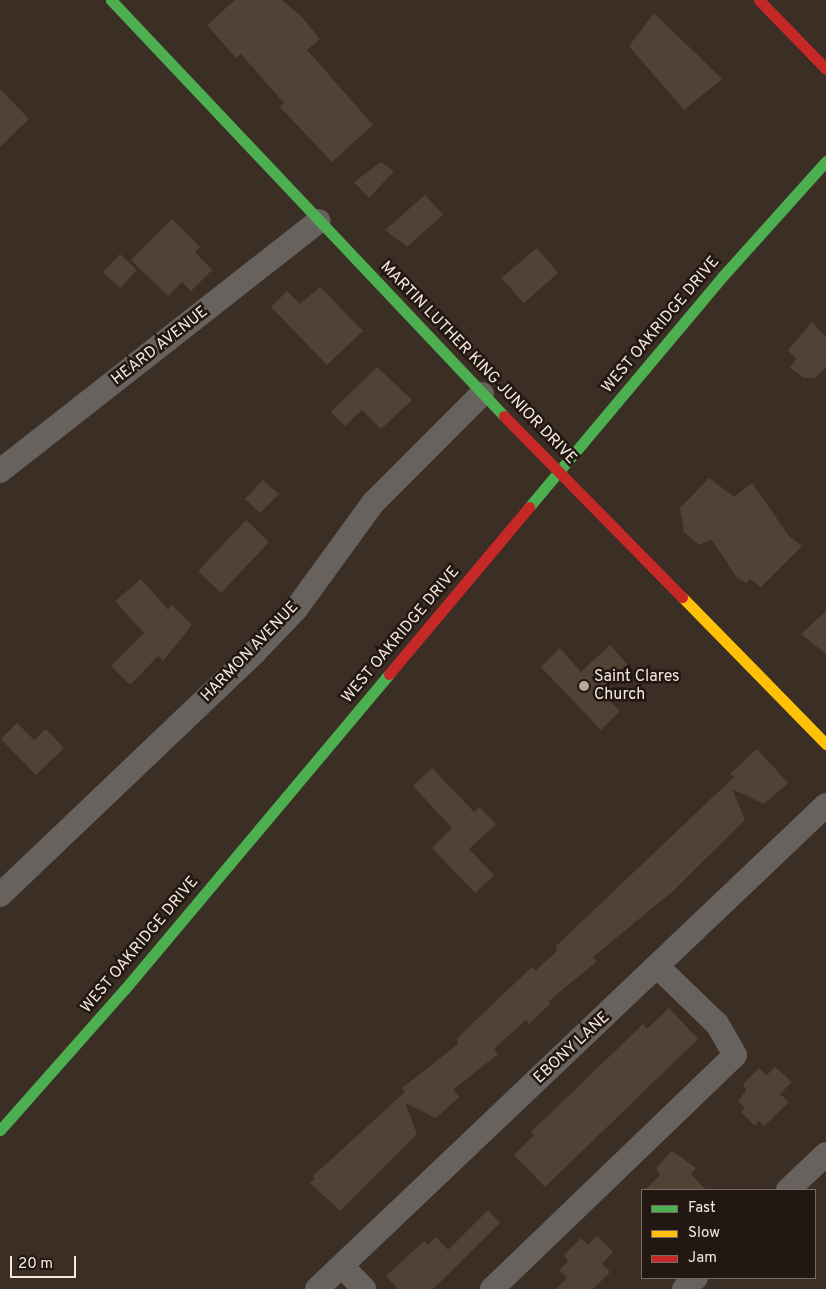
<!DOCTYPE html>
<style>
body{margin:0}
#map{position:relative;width:826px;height:1289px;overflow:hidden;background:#3b2e25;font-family:Overpass,sans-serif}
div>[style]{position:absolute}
.building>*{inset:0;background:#514236}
.street>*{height:24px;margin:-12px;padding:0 12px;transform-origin:12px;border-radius:12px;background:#67625e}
.fast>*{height:11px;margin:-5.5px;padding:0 5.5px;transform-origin:5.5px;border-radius:5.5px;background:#4caf50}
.slow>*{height:11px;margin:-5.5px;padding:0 5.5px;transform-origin:5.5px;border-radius:5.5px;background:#ffc107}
.jam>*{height:11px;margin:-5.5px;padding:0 5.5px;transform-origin:5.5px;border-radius:5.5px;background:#c62828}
.dots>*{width:14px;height:14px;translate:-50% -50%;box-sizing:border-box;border:2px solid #221811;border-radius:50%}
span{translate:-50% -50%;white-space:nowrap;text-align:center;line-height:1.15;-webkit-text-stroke:5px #221811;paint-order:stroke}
.street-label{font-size:16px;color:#f6e8de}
.poi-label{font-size:16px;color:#f6e8de}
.left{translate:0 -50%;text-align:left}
.legend{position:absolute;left:641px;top:1189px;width:175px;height:90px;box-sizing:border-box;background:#221811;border:1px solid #776b63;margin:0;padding:6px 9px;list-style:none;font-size:15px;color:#f6e8de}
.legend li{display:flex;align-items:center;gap:10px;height:25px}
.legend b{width:25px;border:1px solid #776b63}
.scale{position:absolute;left:10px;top:1256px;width:66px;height:22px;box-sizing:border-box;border:2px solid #f6e8de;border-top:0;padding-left:6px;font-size:15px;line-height:18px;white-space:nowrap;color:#f6e8de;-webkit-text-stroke:4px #221811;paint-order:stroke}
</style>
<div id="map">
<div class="building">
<i style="clip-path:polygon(235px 0,282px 0,301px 16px,320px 39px,307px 50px,373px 125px,332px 162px,280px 107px,284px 103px,241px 54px,236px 58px,207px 25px)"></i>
<i style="clip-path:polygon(654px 13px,722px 79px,684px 110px,629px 46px)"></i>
<i style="clip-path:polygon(0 89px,29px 119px,0 147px)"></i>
<i style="clip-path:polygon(381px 162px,394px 171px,369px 198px,354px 182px)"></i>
<i style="clip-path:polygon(425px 195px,443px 215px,407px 247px,385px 230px)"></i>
<i style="clip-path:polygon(172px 219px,200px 247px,195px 252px,212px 270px,191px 291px,182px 282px,168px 296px,131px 260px)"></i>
<i style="clip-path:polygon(537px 248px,558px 273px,524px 303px,501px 278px)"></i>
<i style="clip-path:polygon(120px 254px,137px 270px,120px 288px,103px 272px)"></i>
<i style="clip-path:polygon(320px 287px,363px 331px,327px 365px,271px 307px,287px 291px,300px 304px)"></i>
<i style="clip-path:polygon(812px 322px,826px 337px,826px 367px,815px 378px,804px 378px,790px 368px,796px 359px,788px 350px)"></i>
<i style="clip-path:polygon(377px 367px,412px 400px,381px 429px,362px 410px,345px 426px,331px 412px)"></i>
<i style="clip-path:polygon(709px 478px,734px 497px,752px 483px,789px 536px,802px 546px,761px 587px,750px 579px,747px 583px,737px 578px,712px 540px,699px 545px,684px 532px,680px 508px)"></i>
<i style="clip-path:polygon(263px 480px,279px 494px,260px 513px,245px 499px)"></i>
<i style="clip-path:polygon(246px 520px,269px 542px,221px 593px,198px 571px)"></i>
<i style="clip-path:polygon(141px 579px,168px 610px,172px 605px,192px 625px,163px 661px,158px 656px,130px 685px,111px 666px,144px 633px,115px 601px)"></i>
<i style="clip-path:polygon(826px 611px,826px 654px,801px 634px)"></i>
<i style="clip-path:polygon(610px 645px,627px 664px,599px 691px,620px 711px,601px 730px,541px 667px,560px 648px,581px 672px)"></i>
<i style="clip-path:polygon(17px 723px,34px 740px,46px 729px,64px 748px,36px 775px,1px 739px)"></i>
<i style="clip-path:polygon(757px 749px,788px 783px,764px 804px,732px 789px,745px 820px,673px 891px,593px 957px,597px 961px,549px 1001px,550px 1004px,529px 1024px,526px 1020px,494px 1049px,498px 1054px,453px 1090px,459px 1097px,436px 1118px,405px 1103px,417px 1134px,340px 1211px,310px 1183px,315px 1179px,313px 1176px,405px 1092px,402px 1088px,458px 1044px,457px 1038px,532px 967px,535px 971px,557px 951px,556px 946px,734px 777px,730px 774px)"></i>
<i style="clip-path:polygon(432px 768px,474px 812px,479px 807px,496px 824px,469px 849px,494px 875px,475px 893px,432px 848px,452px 828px,413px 786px)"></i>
<i style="clip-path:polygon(669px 1008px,698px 1039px,545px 1187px,514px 1155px,534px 1135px,531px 1132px,643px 1024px,647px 1029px)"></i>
<i style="clip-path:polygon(775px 1067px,792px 1082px,780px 1094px,789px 1102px,764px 1126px,759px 1121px,755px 1126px,741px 1112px,745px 1108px,738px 1101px,746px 1091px,743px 1084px,759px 1068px,767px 1075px)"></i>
<i style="clip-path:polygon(672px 1151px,696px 1168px,691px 1174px,706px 1190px,645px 1190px,660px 1175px,656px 1168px)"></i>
<i style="clip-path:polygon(488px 1210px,500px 1223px,433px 1289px,398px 1289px,386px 1276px,424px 1241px,428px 1245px,436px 1237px,448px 1250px)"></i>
<i style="clip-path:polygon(597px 1236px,613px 1252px,602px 1264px,610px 1272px,593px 1289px,556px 1289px,567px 1278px,559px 1270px,568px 1262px,564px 1255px,581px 1238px,588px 1245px)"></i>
</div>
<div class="street">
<i style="left:0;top:471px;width:405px;rotate:-38.1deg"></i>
<i style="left:0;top:895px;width:352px;rotate:-43.6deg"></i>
<i style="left:255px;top:652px;width:59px;rotate:-46.4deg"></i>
<i style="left:296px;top:609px;width:131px;rotate:-54deg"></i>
<i style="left:373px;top:503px;width:154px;rotate:-45deg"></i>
<i style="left:788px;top:1190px;width:52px;rotate:-43.5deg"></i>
<i style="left:342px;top:1266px;width:32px;rotate:46deg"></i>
<i style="left:317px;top:1289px;width:702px;rotate:-43.56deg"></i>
<i style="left:492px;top:1289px;width:337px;rotate:-43.9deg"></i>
<i style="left:735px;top:1055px;width:36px;rotate:-120deg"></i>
<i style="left:717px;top:1024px;width:82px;rotate:-136deg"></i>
<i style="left:684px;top:1289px;width:16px;rotate:-43deg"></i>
</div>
<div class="fast">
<i style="left:111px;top:0;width:572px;rotate:46.63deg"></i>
<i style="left:529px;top:507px;width:300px;rotate:-50deg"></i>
<i style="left:722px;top:277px;width:156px;rotate:-48.1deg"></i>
<i style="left:0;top:1130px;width:187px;rotate:-48.5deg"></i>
<i style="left:124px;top:990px;width:412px;rotate:-50deg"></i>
</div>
<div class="slow">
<i style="left:682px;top:597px;width:206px;rotate:45.6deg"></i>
</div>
<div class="jam">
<i style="left:759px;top:0;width:96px;rotate:45.8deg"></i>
<i style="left:504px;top:416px;width:254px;rotate:45.5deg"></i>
<i style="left:389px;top:674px;width:218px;rotate:-50deg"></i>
</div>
<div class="dots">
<i style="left:584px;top:686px;background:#b5a79d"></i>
</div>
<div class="street-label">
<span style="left:661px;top:325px;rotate:-50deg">WEST OAKRIDGE DRIVE</span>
<span style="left:160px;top:346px;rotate:-38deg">HEARD AVENUE</span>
<span style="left:478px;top:363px;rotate:46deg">MARTIN LUTHER KING JUNIOR DRIVE</span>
<span style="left:401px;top:635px;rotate:-50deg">WEST OAKRIDGE DRIVE</span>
<span style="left:250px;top:652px;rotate:-46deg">HARMON AVENUE</span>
<span style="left:140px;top:945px;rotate:-50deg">WEST OAKRIDGE DRIVE</span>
<span style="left:572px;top:1048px;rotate:-43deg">EBONY LANE</span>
</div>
<div class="poi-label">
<span class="left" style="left:594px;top:686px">Saint Clares<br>Church</span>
</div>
<ul class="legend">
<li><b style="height:6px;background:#4caf50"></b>Fast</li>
<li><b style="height:6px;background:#ffc107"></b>Slow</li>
<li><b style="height:6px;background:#c62828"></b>Jam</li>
</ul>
<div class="scale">20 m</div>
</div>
